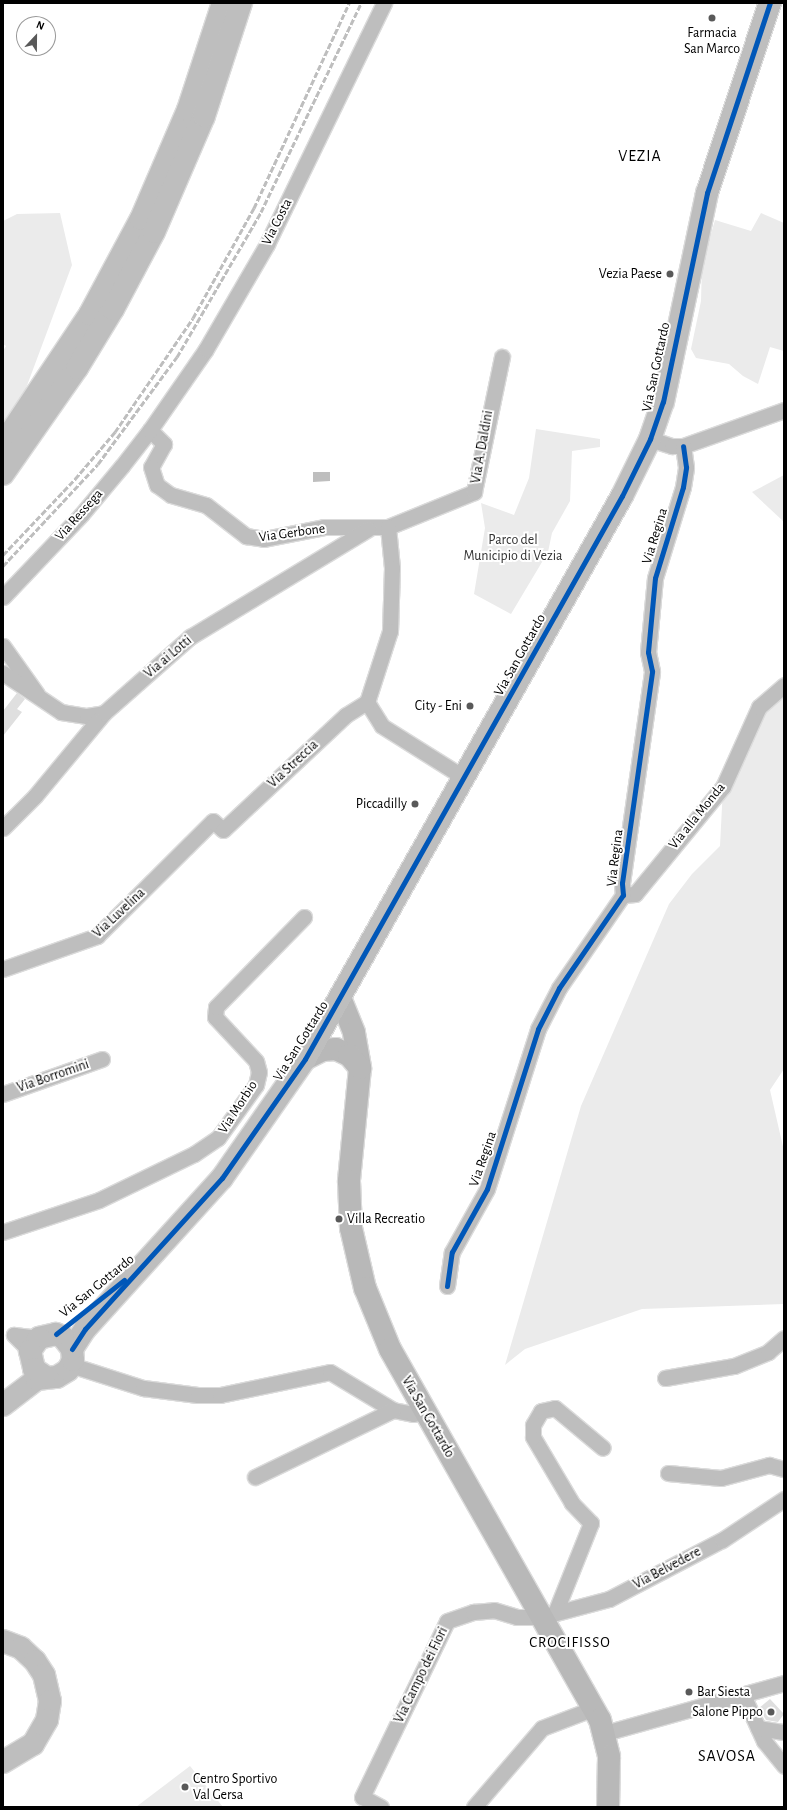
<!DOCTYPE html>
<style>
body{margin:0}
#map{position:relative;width:787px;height:1810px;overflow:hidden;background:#fff;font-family:"Alegreya Sans",sans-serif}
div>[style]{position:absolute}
.green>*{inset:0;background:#ebebeb}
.water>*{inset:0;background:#bebebe}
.building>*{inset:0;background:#dfdfdf}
.roads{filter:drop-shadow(1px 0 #dbdbdb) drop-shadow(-1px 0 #dbdbdb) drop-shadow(0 1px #dbdbdb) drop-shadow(0 -1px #dbdbdb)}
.street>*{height:15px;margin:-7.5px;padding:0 7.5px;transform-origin:7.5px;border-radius:7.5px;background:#bebebe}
.secondary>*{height:22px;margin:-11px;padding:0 11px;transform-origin:11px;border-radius:11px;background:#b8b8b8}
.primary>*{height:22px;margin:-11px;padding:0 11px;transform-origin:11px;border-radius:11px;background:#bebebe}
.highway>*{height:22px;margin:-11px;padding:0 11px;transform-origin:11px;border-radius:11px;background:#bebebe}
.rail>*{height:3px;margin-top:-1.5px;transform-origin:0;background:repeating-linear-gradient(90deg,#bebebe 0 6px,transparent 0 8px)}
.cycleway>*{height:5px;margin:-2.5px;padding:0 2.5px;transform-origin:2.5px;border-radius:2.5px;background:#0057b8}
.dots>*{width:11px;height:11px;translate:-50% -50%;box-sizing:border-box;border:2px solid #fff;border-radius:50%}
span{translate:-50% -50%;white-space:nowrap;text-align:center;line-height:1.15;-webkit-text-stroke:4px #fff;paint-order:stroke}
.poi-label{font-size:14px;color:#000}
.right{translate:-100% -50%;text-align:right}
.left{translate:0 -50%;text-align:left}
.street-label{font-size:14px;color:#000}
.park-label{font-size:14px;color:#323232}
.neighbourhood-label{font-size:15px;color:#000;letter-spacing:1px}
.quarter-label{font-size:16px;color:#000;letter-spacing:1px}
.frame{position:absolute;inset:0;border:4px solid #000;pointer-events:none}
.north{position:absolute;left:16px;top:16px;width:40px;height:40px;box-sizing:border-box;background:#fff;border:1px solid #999;border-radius:50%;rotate:22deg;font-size:11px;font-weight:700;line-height:16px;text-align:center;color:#000}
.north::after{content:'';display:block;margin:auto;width:14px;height:18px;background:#595959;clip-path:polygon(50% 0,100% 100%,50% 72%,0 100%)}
</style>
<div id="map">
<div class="green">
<i style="clip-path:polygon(60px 213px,72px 265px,19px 407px,3px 426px,3px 351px,6px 346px,3px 344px,3px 221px,17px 214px)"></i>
<i style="clip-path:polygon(761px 213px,784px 223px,784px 351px,770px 347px,758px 384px,743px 376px,729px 364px,696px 358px,691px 349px,701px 301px,702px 264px,715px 220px,751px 231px)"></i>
<i style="clip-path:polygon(536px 429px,600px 439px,600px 447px,572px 451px,570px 501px,552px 533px,548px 552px,511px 614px,474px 594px,485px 528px,481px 503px,514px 515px,529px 478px)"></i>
<i style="clip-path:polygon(784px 475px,784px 522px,752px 492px)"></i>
<i style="clip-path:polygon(784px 685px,784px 1069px,770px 1090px,784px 1151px,784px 1304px,642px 1309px,525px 1349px,505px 1365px,581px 1106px,669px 904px,692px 874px,720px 846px,723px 787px,759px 707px)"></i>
<i style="clip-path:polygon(190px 1766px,223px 1807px,136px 1807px)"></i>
</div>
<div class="water">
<i style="clip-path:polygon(313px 472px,330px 472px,330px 481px,313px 482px)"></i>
</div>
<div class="building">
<i style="clip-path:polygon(17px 693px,25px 699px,17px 709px,22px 712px,3px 736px,3px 711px)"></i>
<i style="clip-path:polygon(770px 1699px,784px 1714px,778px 1722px,766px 1720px,759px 1708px)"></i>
</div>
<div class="roads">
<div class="street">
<i style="left:150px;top:430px;width:20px;rotate:45deg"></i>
<i style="left:164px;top:444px;width:26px;rotate:119deg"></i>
<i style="left:151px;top:467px;width:19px;rotate:72deg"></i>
<i style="left:157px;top:485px;width:17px;rotate:36deg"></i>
<i style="left:171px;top:495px;width:36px;rotate:16deg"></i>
<i style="left:206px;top:505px;width:51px;rotate:37.8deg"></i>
<i style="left:246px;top:536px;width:18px;rotate:9deg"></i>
<i style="left:264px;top:539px;width:61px;rotate:-11.3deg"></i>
<i style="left:324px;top:527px;width:64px"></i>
<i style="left:388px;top:527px;width:93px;rotate:-22.1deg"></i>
<i style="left:474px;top:492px;width:138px;rotate:-78.3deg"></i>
<i style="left:650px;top:439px;width:23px;rotate:18deg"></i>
<i style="left:672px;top:446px;width:11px"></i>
<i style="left:683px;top:446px;width:107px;rotate:-19.6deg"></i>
<i style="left:388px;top:527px;width:41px;rotate:84.4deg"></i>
<i style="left:392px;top:568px;width:63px;rotate:91.8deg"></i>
<i style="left:390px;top:631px;width:75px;rotate:107.9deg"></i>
<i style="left:367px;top:702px;width:28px;rotate:58deg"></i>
<i style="left:382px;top:726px;width:98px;rotate:32.1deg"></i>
<i style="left:3px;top:597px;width:113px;rotate:-46.4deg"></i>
<i style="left:81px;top:515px;width:64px;rotate:-50.1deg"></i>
<i style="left:122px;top:466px;width:46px;rotate:-52.1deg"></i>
<i style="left:150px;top:430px;width:98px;rotate:-55.3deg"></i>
<i style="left:206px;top:349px;width:121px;rotate:-59.8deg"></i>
<i style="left:267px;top:244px;width:268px;rotate:-64.1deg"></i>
<i style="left:3px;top:646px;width:59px;rotate:54.7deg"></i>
<i style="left:3px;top:673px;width:70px;rotate:33.9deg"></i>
<i style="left:61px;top:712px;width:26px;rotate:9deg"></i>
<i style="left:87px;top:716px;width:17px;rotate:-10deg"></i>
<i style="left:3px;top:828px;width:45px;rotate:-45deg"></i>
<i style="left:35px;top:796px;width:108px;rotate:-50.3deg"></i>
<i style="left:104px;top:713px;width:115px;rotate:-41.5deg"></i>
<i style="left:190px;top:637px;width:208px;rotate:-31.2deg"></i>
<i style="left:623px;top:895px;width:12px;rotate:-5deg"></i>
<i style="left:635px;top:894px;width:139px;rotate:-50.6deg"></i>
<i style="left:723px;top:787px;width:88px;rotate:-65.8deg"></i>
<i style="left:759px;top:707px;width:33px;rotate:-41deg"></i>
<i style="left:3px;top:969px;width:100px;rotate:-19.3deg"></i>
<i style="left:97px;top:936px;width:163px;rotate:-44.8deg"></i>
<i style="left:213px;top:821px;width:13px;rotate:42deg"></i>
<i style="left:223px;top:830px;width:168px;rotate:-43.1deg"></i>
<i style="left:346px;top:715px;width:25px;rotate:-32deg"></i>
<i style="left:3px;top:1094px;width:105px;rotate:-19.5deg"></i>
<i style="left:3px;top:1232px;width:101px;rotate:-18.4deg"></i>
<i style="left:99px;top:1200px;width:106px;rotate:-25.8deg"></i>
<i style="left:194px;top:1154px;width:29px;rotate:-34deg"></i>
<i style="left:218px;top:1138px;width:65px;rotate:-54.4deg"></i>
<i style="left:256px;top:1085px;width:13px;rotate:-77deg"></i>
<i style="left:259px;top:1072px;width:11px;rotate:-105deg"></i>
<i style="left:256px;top:1061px;width:60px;rotate:-133deg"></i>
<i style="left:215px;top:1017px;width:10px;rotate:-84deg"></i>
<i style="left:216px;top:1007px;width:126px;rotate:-45.6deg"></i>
<i style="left:447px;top:1286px;width:34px;rotate:-82deg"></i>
<i style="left:452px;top:1252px;width:72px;rotate:-60.9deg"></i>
<i style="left:487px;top:1189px;width:168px;rotate:-72.3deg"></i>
<i style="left:538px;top:1029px;width:46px;rotate:-62.9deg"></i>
<i style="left:559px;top:988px;width:113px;rotate:-55.5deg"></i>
<i style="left:623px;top:895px;width:12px;rotate:-95deg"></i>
<i style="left:622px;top:883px;width:214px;rotate:-81.9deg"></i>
<i style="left:652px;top:671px;width:19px;rotate:-102deg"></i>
<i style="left:648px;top:652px;width:74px;rotate:-84.6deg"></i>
<i style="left:655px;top:578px;width:95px;rotate:-72.9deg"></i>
<i style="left:683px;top:487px;width:20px;rotate:-81deg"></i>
<i style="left:686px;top:467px;width:21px;rotate:-98deg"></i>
<i style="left:30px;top:1351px;width:23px;rotate:-135deg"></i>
<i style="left:14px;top:1335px;width:25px;rotate:7deg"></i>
<i style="left:71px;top:1365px;width:76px;rotate:17.7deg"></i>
<i style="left:143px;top:1388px;width:55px;rotate:7.3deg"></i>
<i style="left:198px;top:1395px;width:22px"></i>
<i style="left:220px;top:1395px;width:112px;rotate:-11.8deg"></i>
<i style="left:330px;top:1372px;width:74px;rotate:31.1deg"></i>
<i style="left:393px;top:1410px;width:20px;rotate:11deg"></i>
<i style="left:413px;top:1414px;width:13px;rotate:-9deg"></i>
<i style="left:665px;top:1378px;width:70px;rotate:-9.9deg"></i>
<i style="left:734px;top:1366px;width:37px;rotate:-22deg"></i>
<i style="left:768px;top:1352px;width:21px;rotate:-41deg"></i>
<i style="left:668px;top:1473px;width:53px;rotate:5.4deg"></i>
<i style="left:721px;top:1478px;width:50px;rotate:-15.2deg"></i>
<i style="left:769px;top:1465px;width:16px;rotate:15deg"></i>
<i style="left:255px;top:1477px;width:153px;rotate:-25.9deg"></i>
<i style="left:555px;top:1613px;width:97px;rotate:-68.2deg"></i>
<i style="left:591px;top:1523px;width:28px;rotate:-134deg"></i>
<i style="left:572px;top:1503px;width:77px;rotate:-120.6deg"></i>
<i style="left:533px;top:1437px;width:12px;rotate:-90deg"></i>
<i style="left:533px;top:1425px;width:16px;rotate:-60deg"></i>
<i style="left:541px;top:1411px;width:14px;rotate:-12deg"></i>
<i style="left:555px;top:1408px;width:62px;rotate:39.8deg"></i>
<i style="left:743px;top:1695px;width:51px;rotate:65.5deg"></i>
<i style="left:764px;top:1741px;width:32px;rotate:51deg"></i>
<i style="left:758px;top:1728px;width:26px;rotate:9deg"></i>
<i style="left:605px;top:1733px;width:186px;rotate:-15.6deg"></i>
<i style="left:381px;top:1807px;width:21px;rotate:-152deg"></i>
<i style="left:362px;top:1797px;width:195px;rotate:-64.2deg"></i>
<i style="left:447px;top:1621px;width:28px;rotate:-19deg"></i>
<i style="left:473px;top:1612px;width:21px;rotate:-5deg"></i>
<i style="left:494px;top:1610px;width:24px;rotate:17deg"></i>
<i style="left:517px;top:1617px;width:24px"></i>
<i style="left:541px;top:1617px;width:70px;rotate:-14.8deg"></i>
<i style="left:609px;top:1599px;width:127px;rotate:-27.6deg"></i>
<i style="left:722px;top:1540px;width:74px;rotate:-33.5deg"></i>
<i style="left:474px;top:1807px;width:104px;rotate:-49.3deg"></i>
<i style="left:542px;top:1728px;width:56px;rotate:-21deg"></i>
</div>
<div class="secondary">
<i style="left:341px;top:1000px;width:35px;rotate:68deg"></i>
<i style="left:354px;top:1033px;width:36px;rotate:80deg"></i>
<i style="left:360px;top:1068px;width:114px;rotate:95.6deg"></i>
<i style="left:349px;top:1181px;width:47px;rotate:87.6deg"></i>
<i style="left:351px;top:1228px;width:62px;rotate:76.9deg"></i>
<i style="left:365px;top:1288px;width:66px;rotate:67.7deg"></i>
<i style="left:390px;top:1349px;width:426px;rotate:60.5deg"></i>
<i style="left:600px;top:1720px;width:38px;rotate:76deg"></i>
<i style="left:609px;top:1757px;width:50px;rotate:91.1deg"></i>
<i style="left:305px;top:1059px;width:20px;rotate:-27deg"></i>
<i style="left:323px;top:1050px;width:13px;rotate:-4deg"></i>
<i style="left:336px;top:1049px;width:14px;rotate:25deg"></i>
<i style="left:349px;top:1055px;width:17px;rotate:50deg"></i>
</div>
<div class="primary">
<i style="left:72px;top:1349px;width:24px;rotate:-57deg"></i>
<i style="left:85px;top:1329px;width:204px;rotate:-47.8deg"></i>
<i style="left:222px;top:1178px;width:145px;rotate:-55.1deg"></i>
<i style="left:305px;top:1059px;width:646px;rotate:-60.62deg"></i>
<i style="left:622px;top:496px;width:64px;rotate:-63.8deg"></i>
<i style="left:650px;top:439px;width:39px;rotate:-71deg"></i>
<i style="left:663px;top:402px;width:214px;rotate:-78.1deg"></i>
<i style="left:707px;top:193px;width:200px;rotate:-71.7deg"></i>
<i style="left:3px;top:1405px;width:43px;rotate:-37.4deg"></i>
<i style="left:37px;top:1379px;width:20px;rotate:-6deg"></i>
<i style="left:57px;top:1377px;width:13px;rotate:-32deg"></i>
<i style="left:68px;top:1370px;width:11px;rotate:-63deg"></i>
<i style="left:73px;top:1360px;width:11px;rotate:-95deg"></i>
<i style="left:72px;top:1349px;width:15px;rotate:-127deg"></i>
<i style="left:63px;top:1337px;width:8px;rotate:-157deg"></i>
<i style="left:56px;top:1334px;width:17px;rotate:167deg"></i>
<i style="left:39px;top:1338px;width:16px;rotate:125deg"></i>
<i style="left:30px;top:1351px;width:18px;rotate:77deg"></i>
<i style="left:34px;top:1369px;width:12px;rotate:35deg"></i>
</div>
<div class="highway">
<i style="left:3px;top:444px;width:156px;rotate:-56.2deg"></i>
<i style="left:90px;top:314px;width:108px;rotate:-61.8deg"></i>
<i style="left:141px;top:219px;width:119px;rotate:-66.7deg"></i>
<i style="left:188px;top:110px;width:113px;rotate:-71.9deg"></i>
<i style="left:3px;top:474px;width:129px;rotate:-55.1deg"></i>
<i style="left:77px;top:368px;width:69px;rotate:-58.6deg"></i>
<i style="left:113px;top:309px;width:87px;rotate:-62deg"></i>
<i style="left:154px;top:232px;width:126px;rotate:-66.7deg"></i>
<i style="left:204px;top:116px;width:119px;rotate:-71.9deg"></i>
<i style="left:3px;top:1641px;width:19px;rotate:21deg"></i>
<i style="left:21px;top:1648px;width:19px;rotate:43deg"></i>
<i style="left:35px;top:1661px;width:17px;rotate:57deg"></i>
<i style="left:44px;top:1675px;width:27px;rotate:77deg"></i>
<i style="left:50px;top:1701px;width:19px;rotate:99deg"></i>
<i style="left:47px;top:1720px;width:28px;rotate:120deg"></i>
<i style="left:33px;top:1744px;width:35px;rotate:149deg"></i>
</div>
</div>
<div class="rail">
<i style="left:3px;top:555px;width:105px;rotate:-46.5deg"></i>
<i style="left:75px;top:479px;width:62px;rotate:-49.6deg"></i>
<i style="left:115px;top:432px;width:138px;rotate:-55.6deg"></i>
<i style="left:193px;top:318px;width:126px;rotate:-61deg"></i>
<i style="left:254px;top:208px;width:226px;rotate:-65.1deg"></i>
<i style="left:3px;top:566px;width:139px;rotate:-47deg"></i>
<i style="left:98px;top:464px;width:133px;rotate:-53.6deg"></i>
<i style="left:177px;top:357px;width:168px;rotate:-59.9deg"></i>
<i style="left:261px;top:212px;width:232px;rotate:-64.4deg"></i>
</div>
<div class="cycleway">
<i style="left:447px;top:1286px;width:34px;rotate:-82deg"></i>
<i style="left:452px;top:1252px;width:72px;rotate:-60.9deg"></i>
<i style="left:487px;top:1189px;width:168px;rotate:-72.3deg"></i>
<i style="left:538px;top:1029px;width:46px;rotate:-62.9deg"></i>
<i style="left:559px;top:988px;width:113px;rotate:-55.5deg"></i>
<i style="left:623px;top:895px;width:12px;rotate:-95deg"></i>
<i style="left:622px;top:883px;width:214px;rotate:-81.9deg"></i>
<i style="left:652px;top:671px;width:19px;rotate:-102deg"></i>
<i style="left:648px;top:652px;width:74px;rotate:-84.6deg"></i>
<i style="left:655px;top:578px;width:95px;rotate:-72.9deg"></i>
<i style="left:683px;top:487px;width:20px;rotate:-81deg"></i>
<i style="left:686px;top:467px;width:21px;rotate:-98deg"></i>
<i style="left:56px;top:1334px;width:87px;rotate:-38.5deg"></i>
<i style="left:72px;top:1349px;width:24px;rotate:-57deg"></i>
<i style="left:85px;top:1329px;width:204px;rotate:-47.8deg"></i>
<i style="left:222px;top:1178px;width:145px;rotate:-55.1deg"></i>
<i style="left:305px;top:1059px;width:646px;rotate:-60.62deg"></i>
<i style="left:622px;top:496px;width:64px;rotate:-63.8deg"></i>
<i style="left:650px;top:439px;width:39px;rotate:-71deg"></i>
<i style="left:663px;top:402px;width:214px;rotate:-78.1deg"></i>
<i style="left:707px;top:193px;width:200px;rotate:-71.7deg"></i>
</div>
<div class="dots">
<i style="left:712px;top:18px;background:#595959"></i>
<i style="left:670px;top:274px;background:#595959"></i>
<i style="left:470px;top:706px;background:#595959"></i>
<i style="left:415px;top:804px;background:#595959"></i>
<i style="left:339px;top:1219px;background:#595959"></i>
<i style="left:689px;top:1692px;background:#595959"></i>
<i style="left:771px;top:1712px;background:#595959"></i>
<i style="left:185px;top:1787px;background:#595959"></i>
</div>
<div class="poi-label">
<span style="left:712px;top:41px">Farmacia<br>San Marco</span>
<span class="right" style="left:662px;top:274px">Vezia Paese</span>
<span class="right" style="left:462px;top:706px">City - Eni</span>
<span class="right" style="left:407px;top:804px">Piccadilly</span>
<span class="left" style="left:347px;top:1219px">Villa Recreatio</span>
<span class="left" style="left:697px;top:1692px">Bar Siesta</span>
<span class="right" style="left:763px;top:1712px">Salone Pippo</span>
<span class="left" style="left:193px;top:1787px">Centro Sportivo<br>Val Gersa</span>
</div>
<div class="street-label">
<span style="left:277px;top:222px;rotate:-63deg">Via Costa</span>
<span style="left:656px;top:367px;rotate:-78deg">Via San Gottardo</span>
<span style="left:482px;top:447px;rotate:-80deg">Via A. Daldini</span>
<span style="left:79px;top:515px;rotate:-48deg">Via Ressega</span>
<span style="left:292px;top:533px;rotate:-8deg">Via Gerbone</span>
<span style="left:655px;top:536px;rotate:-73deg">Via Regina</span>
<span style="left:520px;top:655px;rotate:-61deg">Via San Gottardo</span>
<span style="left:168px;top:657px;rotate:-40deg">Via ai Lotti</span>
<span style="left:293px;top:764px;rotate:-43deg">Via Streccia</span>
<span style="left:697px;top:816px;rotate:-51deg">Via alla Monda</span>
<span style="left:615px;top:858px;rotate:-83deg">Via Regina</span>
<span style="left:119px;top:913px;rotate:-43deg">Via Luvelina</span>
<span style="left:301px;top:1041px;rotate:-58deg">Via San Gottardo</span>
<span style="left:53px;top:1076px;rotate:-19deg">Via Borromini</span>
<span style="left:238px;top:1107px;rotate:-57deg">Via Morbio</span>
<span style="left:483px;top:1159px;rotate:-71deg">Via Regina</span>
<span style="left:97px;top:1286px;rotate:-39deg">Via San Gottardo</span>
<span style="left:428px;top:1417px;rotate:60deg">Via San Gottardo</span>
<span style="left:667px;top:1568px;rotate:-28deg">Via Belvedere</span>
<span style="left:421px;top:1675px;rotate:-64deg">Via Campo dei Fiori</span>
</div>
<div class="park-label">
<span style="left:513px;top:548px">Parco del<br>Municipio di Vezia</span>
</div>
<div class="neighbourhood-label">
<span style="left:570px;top:1643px">CROCIFISSO</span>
</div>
<div class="quarter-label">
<span style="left:640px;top:156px">VEZIA</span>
<span style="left:727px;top:1756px">SAVOSA</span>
</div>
<div class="frame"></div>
<div class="north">N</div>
</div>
